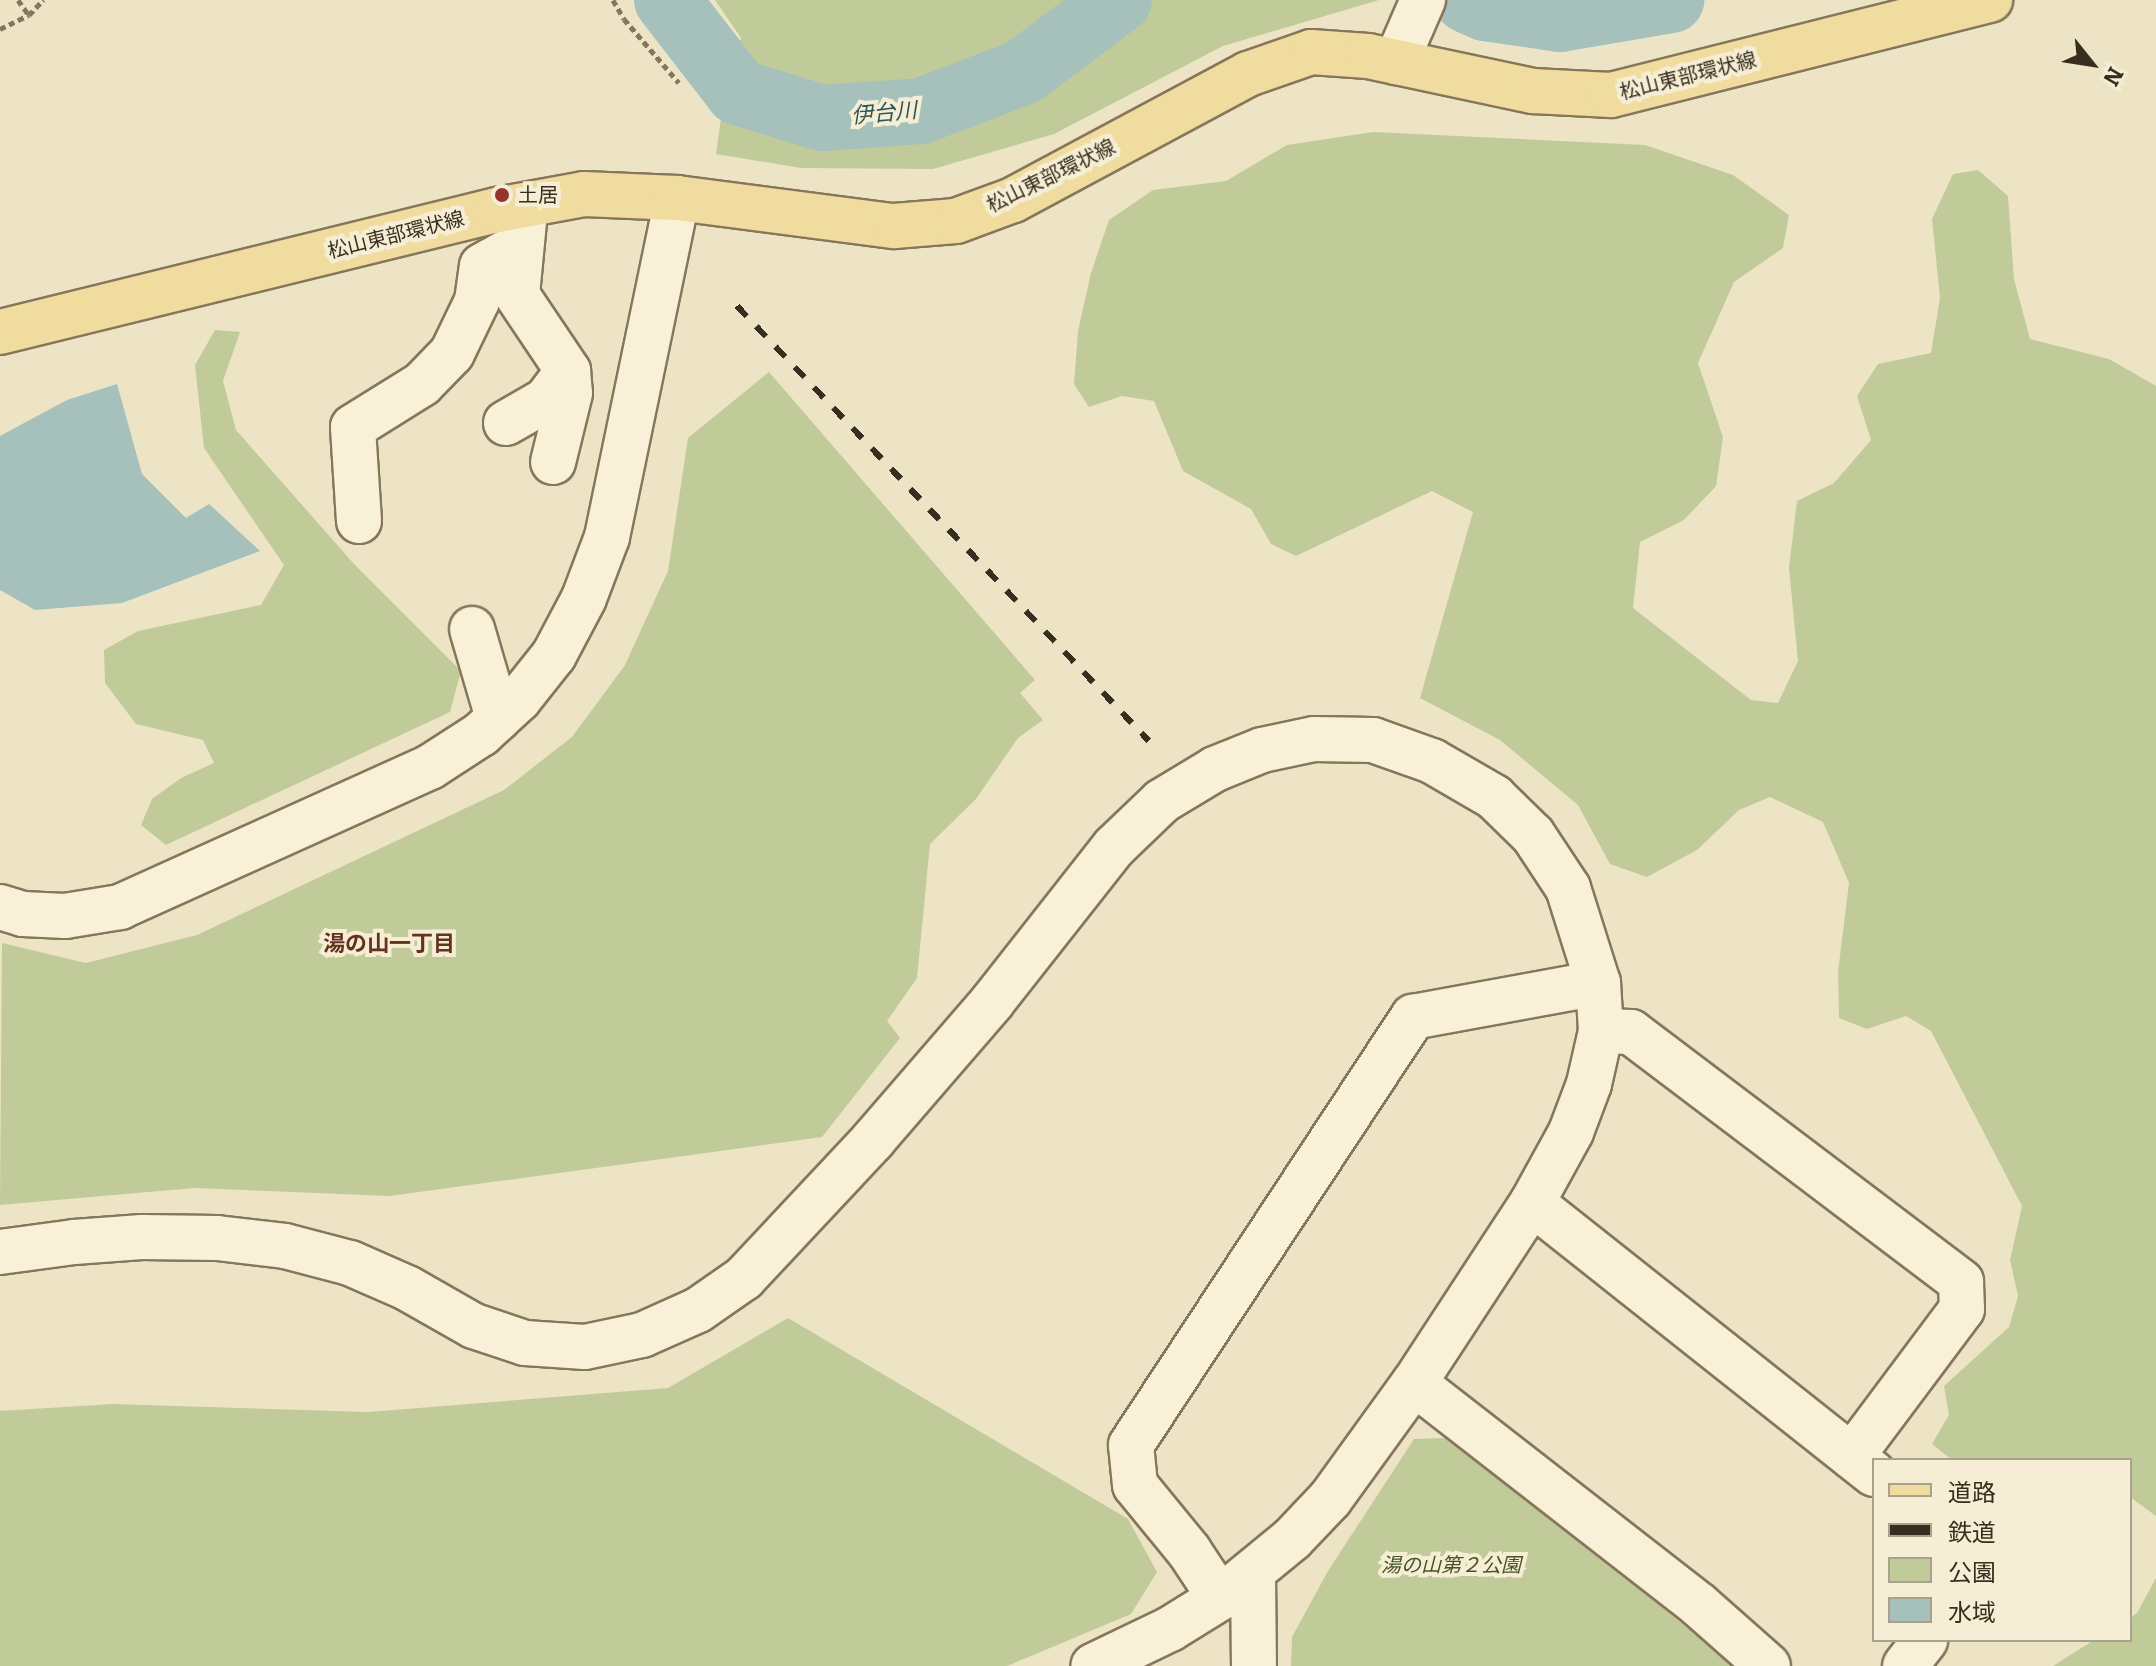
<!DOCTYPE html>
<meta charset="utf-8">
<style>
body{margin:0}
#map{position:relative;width:2156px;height:1666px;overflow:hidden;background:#ede4c5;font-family:Bitter,"Noto Sans JP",serif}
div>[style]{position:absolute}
.green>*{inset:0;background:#c1cb99}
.water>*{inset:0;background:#a6c0bb}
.river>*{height:66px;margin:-33px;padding:0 33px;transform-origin:33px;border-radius:33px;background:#a6c0bb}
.path>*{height:5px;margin-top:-2.5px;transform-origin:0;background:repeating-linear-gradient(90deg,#87765b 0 6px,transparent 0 10px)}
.roads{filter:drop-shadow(2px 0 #87765b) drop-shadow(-2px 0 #87765b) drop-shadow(0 2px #87765b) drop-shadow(0 -2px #87765b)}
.minor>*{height:44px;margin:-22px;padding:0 22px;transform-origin:22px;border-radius:22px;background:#f8f1d8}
.major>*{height:44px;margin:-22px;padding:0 22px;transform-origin:22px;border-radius:22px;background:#efdc9e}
.rail>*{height:6px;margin-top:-3px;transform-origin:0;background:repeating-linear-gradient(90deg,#382d1f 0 14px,transparent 0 28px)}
.dots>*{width:22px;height:22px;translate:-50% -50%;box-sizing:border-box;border:4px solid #f5eed4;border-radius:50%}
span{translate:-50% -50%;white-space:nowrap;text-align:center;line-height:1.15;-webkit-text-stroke:8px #f5eed4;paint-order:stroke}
.street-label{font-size:20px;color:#382d1f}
.poi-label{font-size:20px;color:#382d1f}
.left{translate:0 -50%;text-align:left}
.park-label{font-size:20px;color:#455426;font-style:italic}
.water-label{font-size:22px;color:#2e5757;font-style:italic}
.neighbourhood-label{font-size:22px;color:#63331f;font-weight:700}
.legend{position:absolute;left:1872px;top:1458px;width:260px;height:184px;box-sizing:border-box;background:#f5eed4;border:2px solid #a9a18c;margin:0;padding:10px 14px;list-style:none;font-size:24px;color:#382d1f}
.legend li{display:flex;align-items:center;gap:16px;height:40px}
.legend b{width:40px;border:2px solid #a9a18c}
.north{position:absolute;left:2052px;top:24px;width:80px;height:80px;-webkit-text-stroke:6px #f5eed4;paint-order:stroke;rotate:120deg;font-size:22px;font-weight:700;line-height:32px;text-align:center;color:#382d1f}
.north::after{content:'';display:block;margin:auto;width:28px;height:36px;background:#382d1f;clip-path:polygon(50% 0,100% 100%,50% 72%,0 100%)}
</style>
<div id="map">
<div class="green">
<i style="clip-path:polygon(715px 0,1379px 0,1223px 46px,1054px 134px,933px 169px,801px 168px,716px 154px,723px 103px,741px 38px)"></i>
<i style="clip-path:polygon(1373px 132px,1645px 145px,1733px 175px,1789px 215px,1783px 248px,1734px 282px,1698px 363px,1723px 437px,1716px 486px,1684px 520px,1640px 542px,1633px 608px,1751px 700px,1778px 703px,1798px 661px,1789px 568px,1797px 501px,1834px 483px,1871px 440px,1857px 396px,1878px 364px,1931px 353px,1940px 298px,1932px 219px,1953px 174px,1978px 170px,2008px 196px,2014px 279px,2030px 339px,2109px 359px,2156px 386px,2156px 1516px,2130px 1497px,2130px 1460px,1952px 1460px,1932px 1444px,1949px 1415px,1944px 1386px,2009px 1327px,2018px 1296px,2010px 1260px,2022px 1206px,1931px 1031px,1906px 1016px,1867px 1029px,1839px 1018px,1838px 972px,1849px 883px,1823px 822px,1770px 797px,1739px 810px,1697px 850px,1647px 877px,1610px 864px,1578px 805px,1500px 740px,1420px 698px,1473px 512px,1432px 491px,1296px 556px,1271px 544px,1251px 509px,1183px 471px,1154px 401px,1122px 396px,1089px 407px,1074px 384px,1078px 331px,1091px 273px,1109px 220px,1153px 190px,1226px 181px,1287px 145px)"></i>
<i style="clip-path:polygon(215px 330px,240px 332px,223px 381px,236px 430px,354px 564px,461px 671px,450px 712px,166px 845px,141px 825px,152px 799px,181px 778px,214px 763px,203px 740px,136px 724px,105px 683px,104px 650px,138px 631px,261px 605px,284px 565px,204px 448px,195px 365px)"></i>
<i style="clip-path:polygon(769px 372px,1035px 680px,1020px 693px,1043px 720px,1018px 738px,976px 799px,930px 844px,917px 978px,887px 1021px,900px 1038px,822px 1137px,390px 1196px,194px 1188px,0 1205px,2px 943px,86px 963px,197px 935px,504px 790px,572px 737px,625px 665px,668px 571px,688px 438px)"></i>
<i style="clip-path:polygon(788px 1318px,1128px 1519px,1157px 1572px,1131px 1614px,1007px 1666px,0 1666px,0 1411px,112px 1404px,368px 1412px,668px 1388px)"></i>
<i style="clip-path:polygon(1445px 1438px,1532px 1500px,1734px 1666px,1291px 1666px,1292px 1637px,1328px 1571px,1414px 1439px)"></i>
<i style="clip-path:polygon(2156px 1578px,2156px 1666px,2053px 1666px,2094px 1640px,2130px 1640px,2130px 1618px,2137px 1613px)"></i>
</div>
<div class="water">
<i style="clip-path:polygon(117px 384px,142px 474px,186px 518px,209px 504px,260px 551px,122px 603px,35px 610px,0 590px,0 436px,67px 400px)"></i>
</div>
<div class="river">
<i style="left:667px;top:0;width:116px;rotate:52.3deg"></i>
<i style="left:738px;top:92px;width:88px;rotate:17.2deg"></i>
<i style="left:822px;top:118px;width:99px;rotate:-4deg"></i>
<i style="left:921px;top:111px;width:109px;rotate:-20.9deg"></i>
<i style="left:1023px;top:72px;width:120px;rotate:-36.9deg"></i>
<i style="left:1467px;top:0;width:20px;rotate:24deg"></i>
<i style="left:1485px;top:8px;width:76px;rotate:8.3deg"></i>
<i style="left:1560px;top:19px;width:113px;rotate:-9.7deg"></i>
</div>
<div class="path">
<i style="left:18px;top:0;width:19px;rotate:54deg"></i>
<i style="left:613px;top:0;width:22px;rotate:60deg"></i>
<i style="left:624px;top:19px;width:84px;rotate:49.3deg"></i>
<i style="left:0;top:29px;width:32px;rotate:-26deg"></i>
<i style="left:29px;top:15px;width:21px;rotate:-47deg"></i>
</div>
<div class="roads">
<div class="minor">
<i style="left:1396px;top:62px;width:68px;rotate:-66.5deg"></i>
<i style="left:524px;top:222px;width:73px;rotate:95.5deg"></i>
<i style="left:517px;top:295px;width:92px;rotate:56.1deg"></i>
<i style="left:568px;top:371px;width:22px;rotate:85deg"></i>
<i style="left:570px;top:393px;width:71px;rotate:103.8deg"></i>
<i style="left:506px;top:423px;width:46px;rotate:-29.9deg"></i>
<i style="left:546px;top:400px;width:36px;rotate:-53deg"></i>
<i style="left:359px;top:521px;width:94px;rotate:-93.7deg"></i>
<i style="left:353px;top:427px;width:81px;rotate:-31.9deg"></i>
<i style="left:422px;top:384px;width:43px;rotate:-45.9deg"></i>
<i style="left:452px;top:353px;width:58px;rotate:-64.3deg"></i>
<i style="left:477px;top:301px;width:35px;rotate:-82deg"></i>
<i style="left:482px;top:266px;width:43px;rotate:-29.6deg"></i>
<i style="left:472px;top:629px;width:93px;rotate:73.7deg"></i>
<i style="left:0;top:907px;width:24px;rotate:17deg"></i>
<i style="left:23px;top:914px;width:42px;rotate:2.7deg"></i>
<i style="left:65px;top:916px;width:56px;rotate:-9.3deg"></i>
<i style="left:120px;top:907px;width:340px;rotate:-24.3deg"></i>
<i style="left:430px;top:767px;width:61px;rotate:-32.9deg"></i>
<i style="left:481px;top:734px;width:52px;rotate:-42.6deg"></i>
<i style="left:519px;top:699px;width:56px;rotate:-51.5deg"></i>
<i style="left:554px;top:655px;width:64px;rotate:-62.2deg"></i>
<i style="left:584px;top:598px;width:65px;rotate:-69.3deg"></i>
<i style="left:607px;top:537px;width:346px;rotate:-78.3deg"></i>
<i style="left:1601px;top:1031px;width:30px;rotate:2deg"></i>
<i style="left:1631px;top:1032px;width:414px;rotate:37.1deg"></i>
<i style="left:1961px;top:1282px;width:27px;rotate:88deg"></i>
<i style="left:1962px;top:1309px;width:184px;rotate:126.8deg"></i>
<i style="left:1532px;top:1203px;width:436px;rotate:38.4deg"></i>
<i style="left:0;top:1252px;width:75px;rotate:-7.7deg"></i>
<i style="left:74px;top:1242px;width:68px;rotate:-4.2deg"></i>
<i style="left:142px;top:1237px;width:75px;rotate:0.8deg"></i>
<i style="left:217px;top:1238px;width:68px;rotate:6.7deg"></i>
<i style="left:285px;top:1246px;width:67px;rotate:14.7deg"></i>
<i style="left:350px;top:1263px;width:62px;rotate:23.7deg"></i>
<i style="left:407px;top:1288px;width:77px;rotate:29.6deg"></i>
<i style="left:474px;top:1326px;width:54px;rotate:18.4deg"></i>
<i style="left:525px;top:1343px;width:60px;rotate:3.8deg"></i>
<i style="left:585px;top:1347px;width:58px;rotate:-11.9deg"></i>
<i style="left:642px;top:1335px;width:61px;rotate:-24.1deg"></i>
<i style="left:698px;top:1310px;width:56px;rotate:-34.8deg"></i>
<i style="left:744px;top:1278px;width:189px;rotate:-46.9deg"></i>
<i style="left:873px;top:1140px;width:182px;rotate:-49.2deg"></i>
<i style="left:992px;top:1002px;width:197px;rotate:-51.8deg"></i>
<i style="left:1114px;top:847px;width:66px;rotate:-43.8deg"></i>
<i style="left:1162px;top:801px;width:62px;rotate:-31.1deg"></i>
<i style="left:1215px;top:769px;width:51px;rotate:-22deg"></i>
<i style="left:1262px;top:750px;width:53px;rotate:-11.9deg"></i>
<i style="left:1314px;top:739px;width:59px;rotate:1deg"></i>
<i style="left:1373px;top:740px;width:63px;rotate:19.6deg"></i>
<i style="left:1432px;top:761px;width:72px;rotate:30.1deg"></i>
<i style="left:1494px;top:797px;width:54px;rotate:44.3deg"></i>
<i style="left:1533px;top:835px;width:64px;rotate:56.6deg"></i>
<i style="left:1568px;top:888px;width:100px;rotate:72.5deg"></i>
<i style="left:1598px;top:983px;width:48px;rotate:86.4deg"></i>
<i style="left:1601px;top:1031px;width:54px;rotate:102.8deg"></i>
<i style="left:1589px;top:1084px;width:51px;rotate:110.6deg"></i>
<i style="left:1571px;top:1132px;width:81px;rotate:118.8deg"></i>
<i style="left:1532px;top:1203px;width:215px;rotate:123.2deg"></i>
<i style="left:1414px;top:1383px;width:143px;rotate:125.9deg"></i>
<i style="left:1330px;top:1499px;width:55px;rotate:133.5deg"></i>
<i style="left:1292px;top:1539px;width:93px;rotate:140.7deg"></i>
<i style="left:1220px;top:1598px;width:59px;rotate:148.2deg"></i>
<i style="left:1170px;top:1629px;width:85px;rotate:154.3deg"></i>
<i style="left:1414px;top:1383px;width:361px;rotate:37.9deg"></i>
<i style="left:1699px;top:1605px;width:92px;rotate:41.5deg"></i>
<i style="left:1253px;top:1574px;width:92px;rotate:89.4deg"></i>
<i style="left:1220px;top:1598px;width:56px;rotate:-123.4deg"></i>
<i style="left:1189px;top:1551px;width:85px;rotate:-129.3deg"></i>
<i style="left:1135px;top:1485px;width:40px;rotate:-95.7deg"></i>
<i style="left:1131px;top:1445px;width:513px;rotate:-56.62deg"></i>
<i style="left:1413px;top:1017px;width:188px;rotate:-10.4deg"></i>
<i style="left:1905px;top:1666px;width:33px;rotate:-52deg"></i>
</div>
<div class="major">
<i style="left:0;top:332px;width:512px;rotate:-13.79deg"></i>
<i style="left:497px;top:210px;width:88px;rotate:-10.4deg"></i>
<i style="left:584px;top:194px;width:93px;rotate:2.5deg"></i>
<i style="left:677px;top:198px;width:219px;rotate:7.4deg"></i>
<i style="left:894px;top:226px;width:62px;rotate:-4.6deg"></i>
<i style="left:956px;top:221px;width:61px;rotate:-20.2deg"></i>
<i style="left:1013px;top:200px;width:267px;rotate:-28.2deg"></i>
<i style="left:1248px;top:74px;width:67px;rotate:-19.2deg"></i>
<i style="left:1311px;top:52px;width:57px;rotate:4deg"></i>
<i style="left:1368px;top:56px;width:169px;rotate:12deg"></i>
<i style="left:1533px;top:91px;width:78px;rotate:2.9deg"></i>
<i style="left:1611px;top:95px;width:391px;rotate:-14.1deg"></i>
</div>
</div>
<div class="rail">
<i style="left:737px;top:306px;width:599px;rotate:46.56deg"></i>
</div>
<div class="dots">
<i style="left:502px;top:195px;background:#95342d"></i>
</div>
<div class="street-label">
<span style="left:1688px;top:76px;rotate:-14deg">松山東部環状線</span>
<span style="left:1051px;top:176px;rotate:-26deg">松山東部環状線</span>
<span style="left:396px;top:235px;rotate:-14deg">松山東部環状線</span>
</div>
<div class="poi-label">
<span class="left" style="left:518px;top:195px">土居</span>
</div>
<div class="park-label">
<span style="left:1451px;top:1565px">湯の山第２公園</span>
</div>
<div class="water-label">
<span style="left:884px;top:113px;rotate:-5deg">伊台川</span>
</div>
<div class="neighbourhood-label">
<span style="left:389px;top:944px">湯の山一丁目</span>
</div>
<ul class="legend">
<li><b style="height:10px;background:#efdc9e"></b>道路</li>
<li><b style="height:10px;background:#382d1f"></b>鉄道</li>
<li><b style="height:22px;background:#c1cb99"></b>公園</li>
<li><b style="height:22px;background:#a6c0bb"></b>水域</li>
</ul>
<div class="north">N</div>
</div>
